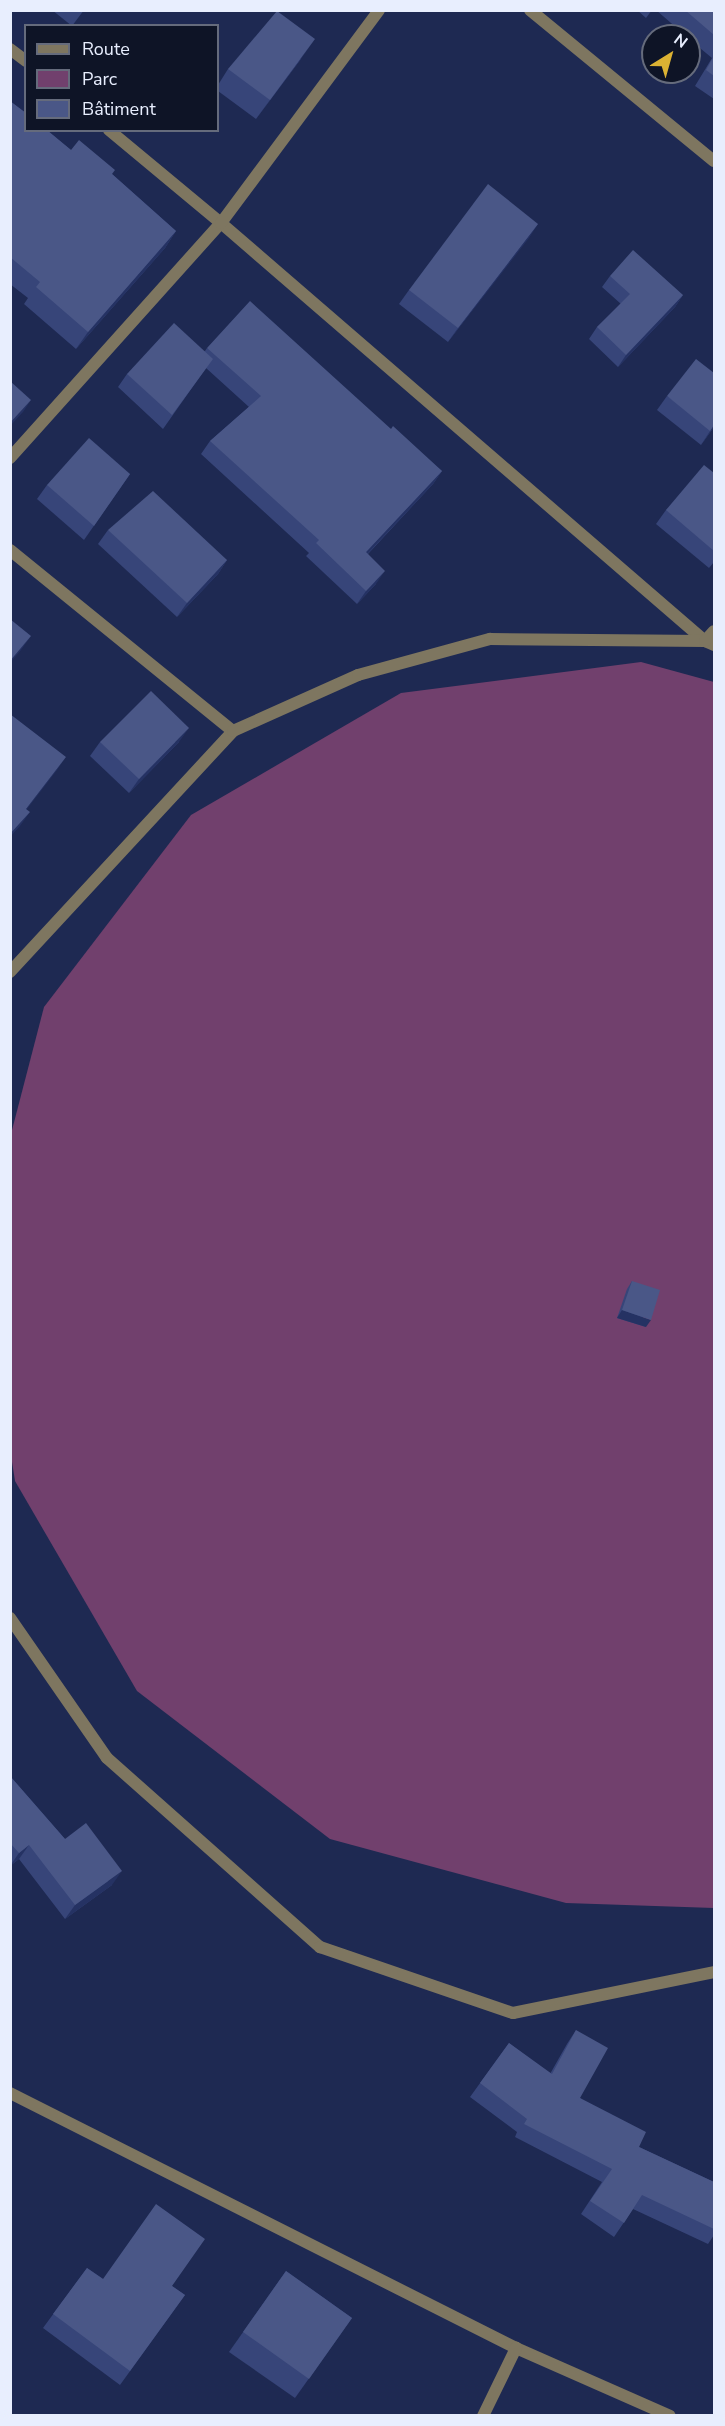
<!DOCTYPE html>
<meta charset="utf-8">
<style>
body{margin:0}
#map{position:relative;width:725px;height:2426px;overflow:hidden;background:#1e2952;font-family:"Nunito Sans",sans-serif}
div>[style]{position:absolute}
.green>*{inset:0;background:#71406d}
.minor>*{height:12px;margin:-6px;padding:0 6px;transform-origin:6px;border-radius:6px;background:#7e7660}
.wall>*{inset:0;background:#374579}
.shaded-wall>*{inset:0;background:#253263}
.building>*{inset:0;background:#4a5787}
span{translate:-50% -50%;white-space:nowrap;text-align:center;line-height:1.15;-webkit-text-stroke:5px #0e1426;paint-order:stroke}
.frame{position:absolute;inset:0;border:12px solid #e8eefe;pointer-events:none}
.legend{position:absolute;left:24px;top:24px;width:195px;height:108px;box-sizing:border-box;background:#0e1426;border:2px solid #656b7c;margin:0;padding:8px 10px;list-style:none;font-size:18px;color:#e8eefe}
.legend li{display:flex;align-items:center;gap:12px;height:30px}
.legend b{width:30px;border:2px solid #656b7c}
.north{position:absolute;left:641px;top:24px;width:60px;height:60px;box-sizing:border-box;background:#0e1426;border:2px solid #656b7c;border-radius:50%;rotate:37deg;font-size:16px;font-weight:700;line-height:24px;text-align:center;color:#e8eefe}
.north::after{content:'';display:block;margin:auto;width:21px;height:27px;background:#dbb233;clip-path:polygon(50% 0,100% 100%,50% 72%,0 100%)}
</style>
<div id="map">
<div class="green">
<i style="clip-path:polygon(641px 662px,714px 682px,714px 1908px,566px 1903px,330px 1839px,137px 1691px,15px 1481px,10px 1449px,11px 1134px,44px 1007px,191px 815px,401px 693px)"></i>
</div>
<div class="minor">
<i style="left:530px;top:10px;width:238px;rotate:39.4deg"></i>
<i style="left:10px;top:49px;width:20px;rotate:37deg"></i>
<i style="left:109px;top:130px;width:146px;rotate:39.7deg"></i>
<i style="left:221px;top:223px;width:640px;rotate:40.82deg"></i>
<i style="left:705px;top:641px;width:10px;rotate:24deg"></i>
<i style="left:10px;top:458px;width:316px;rotate:-48.1deg"></i>
<i style="left:221px;top:223px;width:265px;rotate:-53.4deg"></i>
<i style="left:10px;top:550px;width:287px;rotate:39.1deg"></i>
<i style="left:10px;top:972px;width:328px;rotate:-47.2deg"></i>
<i style="left:233px;top:731px;width:137px;rotate:-24.1deg"></i>
<i style="left:358px;top:675px;width:137px;rotate:-15.3deg"></i>
<i style="left:490px;top:639px;width:215px;rotate:0.5deg"></i>
<i style="left:705px;top:641px;width:13px;rotate:-48deg"></i>
<i style="left:10px;top:1618px;width:170px;rotate:55.3deg"></i>
<i style="left:107px;top:1758px;width:285px;rotate:41.6deg"></i>
<i style="left:320px;top:1947px;width:204px;rotate:18.9deg"></i>
<i style="left:513px;top:2013px;width:205px;rotate:-11.5deg"></i>
<i style="left:10px;top:2093px;width:567px;rotate:26.75deg"></i>
<i style="left:516px;top:2348px;width:168px;rotate:23.8deg"></i>
<i style="left:483px;top:2416px;width:76px;rotate:-64.1deg"></i>
</div>
<div class="wall">
<i style="clip-path:polygon(52px 10px,84px 10px,72px 26px)"></i>
<i style="clip-path:polygon(637px 10px,652px 10px,646px 18px)"></i>
<i style="clip-path:polygon(656px 10px,714px 10px,714px 99px,695px 86px,712px 58px,689px 39px,689px 36px,686px 36px)"></i>
<i style="clip-path:polygon(301px 59px,256px 119px,218px 91px,218px 85px,228px 69px)"></i>
<i style="clip-path:polygon(10px 101px,71px 150px,112px 174px,176px 231px,165px 248px,76px 349px,24px 304px,28px 298px,10px 284px)"></i>
<i style="clip-path:polygon(538px 224px,448px 342px,399px 304px,409px 290px)"></i>
<i style="clip-path:polygon(610px 276px,683px 295px,675px 307px,618px 367px,589px 339px,597px 327px,621px 304px,602px 287px)"></i>
<i style="clip-path:polygon(207px 348px,391px 429px,442px 471px,433px 484px,368px 554px,376px 584px,357px 604px,306px 556px,309px 553px,201px 454px,210px 441px,249px 407px,206px 368px,163px 429px,118px 387px,127px 374px,205px 351px)"></i>
<i style="clip-path:polygon(667px 396px,714px 427px,701px 445px,657px 410px)"></i>
<i style="clip-path:polygon(714px 473px,714px 562px,709px 568px,656px 524px,666px 510px)"></i>
<i style="clip-path:polygon(130px 474px,84px 540px,37px 499px,47px 485px)"></i>
<i style="clip-path:polygon(108px 530px,227px 560px,218px 574px,177px 617px,98px 544px)"></i>
<i style="clip-path:polygon(100px 742px,179px 742px,129px 793px,90px 756px)"></i>
<i style="clip-path:polygon(632px 1281px,646px 1327px,617px 1318px,627px 1289px)"></i>
<i style="clip-path:polygon(10px 1776px,65px 1839px,112px 1885px,65px 1919px,19px 1859px,10px 1866px)"></i>
<i style="clip-path:polygon(576px 2030px,580px 2098px,639px 2147px,714px 2182px,714px 2235px,708px 2244px,633px 2209px,614px 2237px,581px 2214px,602px 2182px,515px 2137px,517px 2132px,470px 2097px,509px 2043px,550px 2074px,567px 2044px)"></i>
<i style="clip-path:polygon(87px 2268px,103px 2279px,172px 2286px,185px 2295px,120px 2385px,43px 2328px)"></i>
<i style="clip-path:polygon(286px 2271px,352px 2318px,295px 2398px,229px 2352px)"></i>
</div>
<div class="shaded-wall">
<i style="clip-path:polygon(315px 39px,301px 59px,256px 119px,270px 100px)"></i>
<i style="clip-path:polygon(538px 224px,529px 238px,448px 342px,458px 328px)"></i>
<i style="clip-path:polygon(176px 231px,165px 248px,76px 349px,88px 332px)"></i>
<i style="clip-path:polygon(683px 295px,675px 307px,618px 367px,626px 355px)"></i>
<i style="clip-path:polygon(31px 400px,23px 412px,10px 426px,10px 423px)"></i>
<i style="clip-path:polygon(714px 425px,714px 427px,701px 445px)"></i>
<i style="clip-path:polygon(442px 471px,433px 484px,357px 565px,366px 552px)"></i>
<i style="clip-path:polygon(227px 560px,218px 574px,177px 617px,187px 603px)"></i>
<i style="clip-path:polygon(385px 571px,376px 584px,357px 604px,366px 591px)"></i>
<i style="clip-path:polygon(31px 636px,21px 650px,10px 663px,10px 661px)"></i>
<i style="clip-path:polygon(189px 728px,179px 742px,129px 793px,139px 779px)"></i>
<i style="clip-path:polygon(66px 757px,57px 770px,17px 822px,26px 809px)"></i>
<i style="clip-path:polygon(30px 812px,20px 826px,10px 837px,10px 834px)"></i>
<i style="clip-path:polygon(622px 1310px,651px 1320px,646px 1327px,617px 1318px)"></i>
<i style="clip-path:polygon(29px 1845px,19px 1859px,10px 1866px,19px 1853px)"></i>
<i style="clip-path:polygon(122px 1871px,112px 1885px,65px 1919px,75px 1905px)"></i>
</div>
<div class="building">
<i style="clip-path:polygon(685px 10px,714px 10px,714px 35px)"></i>
<i style="clip-path:polygon(277px 11px,315px 39px,270px 100px,228px 69px)"></i>
<i style="clip-path:polygon(714px 56px,714px 76px,706px 70px)"></i>
<i style="clip-path:polygon(10px 101px,26px 113px,26px 130px,47px 130px,71px 150px,79px 140px,115px 170px,112px 174px,176px 231px,88px 332px,36px 287px,40px 282px,10px 257px)"></i>
<i style="clip-path:polygon(488px 184px,538px 224px,458px 328px,409px 290px)"></i>
<i style="clip-path:polygon(633px 250px,683px 295px,626px 355px,597px 327px,630px 294px,610px 276px)"></i>
<i style="clip-path:polygon(250px 301px,391px 429px,393px 426px,442px 471px,366px 552px,385px 571px,366px 591px,316px 543px,319px 540px,210px 441px,261px 396px,207px 348px)"></i>
<i style="clip-path:polygon(174px 323px,213px 359px,172px 415px,127px 374px)"></i>
<i style="clip-path:polygon(696px 359px,714px 373px,714px 425px,710px 431px,667px 396px)"></i>
<i style="clip-path:polygon(10px 381px,31px 400px,10px 423px)"></i>
<i style="clip-path:polygon(89px 438px,130px 474px,94px 526px,47px 485px)"></i>
<i style="clip-path:polygon(704px 465px,714px 473px,714px 551px,666px 510px)"></i>
<i style="clip-path:polygon(153px 491px,227px 560px,187px 603px,108px 530px)"></i>
<i style="clip-path:polygon(10px 619px,31px 636px,10px 661px)"></i>
<i style="clip-path:polygon(151px 691px,189px 728px,139px 779px,100px 742px)"></i>
<i style="clip-path:polygon(10px 714px,66px 757px,26px 809px,30px 812px,10px 834px)"></i>
<i style="clip-path:polygon(632px 1281px,660px 1290px,651px 1320px,622px 1310px)"></i>
<i style="clip-path:polygon(10px 1776px,65px 1839px,86px 1823px,122px 1871px,75px 1905px,29px 1845px,19px 1853px,10px 1843px)"></i>
<i style="clip-path:polygon(576px 2030px,608px 2048px,580px 2098px,646px 2132px,639px 2147px,714px 2182px,714px 2229px,642px 2195px,624px 2223px,590px 2201px,612px 2169px,524px 2124px,527px 2119px,480px 2083px,509px 2043px,552px 2074px)"></i>
<i style="clip-path:polygon(156px 2204px,205px 2239px,172px 2286px,185px 2295px,130px 2371px,53px 2314px,87px 2268px,103px 2279px)"></i>
<i style="clip-path:polygon(286px 2271px,352px 2318px,309px 2379px,243px 2332px)"></i>
</div>
<div class="frame"></div>
<ul class="legend">
<li><b style="height:8px;background:#7e7660"></b>Route</li>
<li><b style="height:16px;background:#71406d"></b>Parc</li>
<li><b style="height:16px;background:#4a5787"></b>Bâtiment</li>
</ul>
<div class="north">N</div>
</div>
